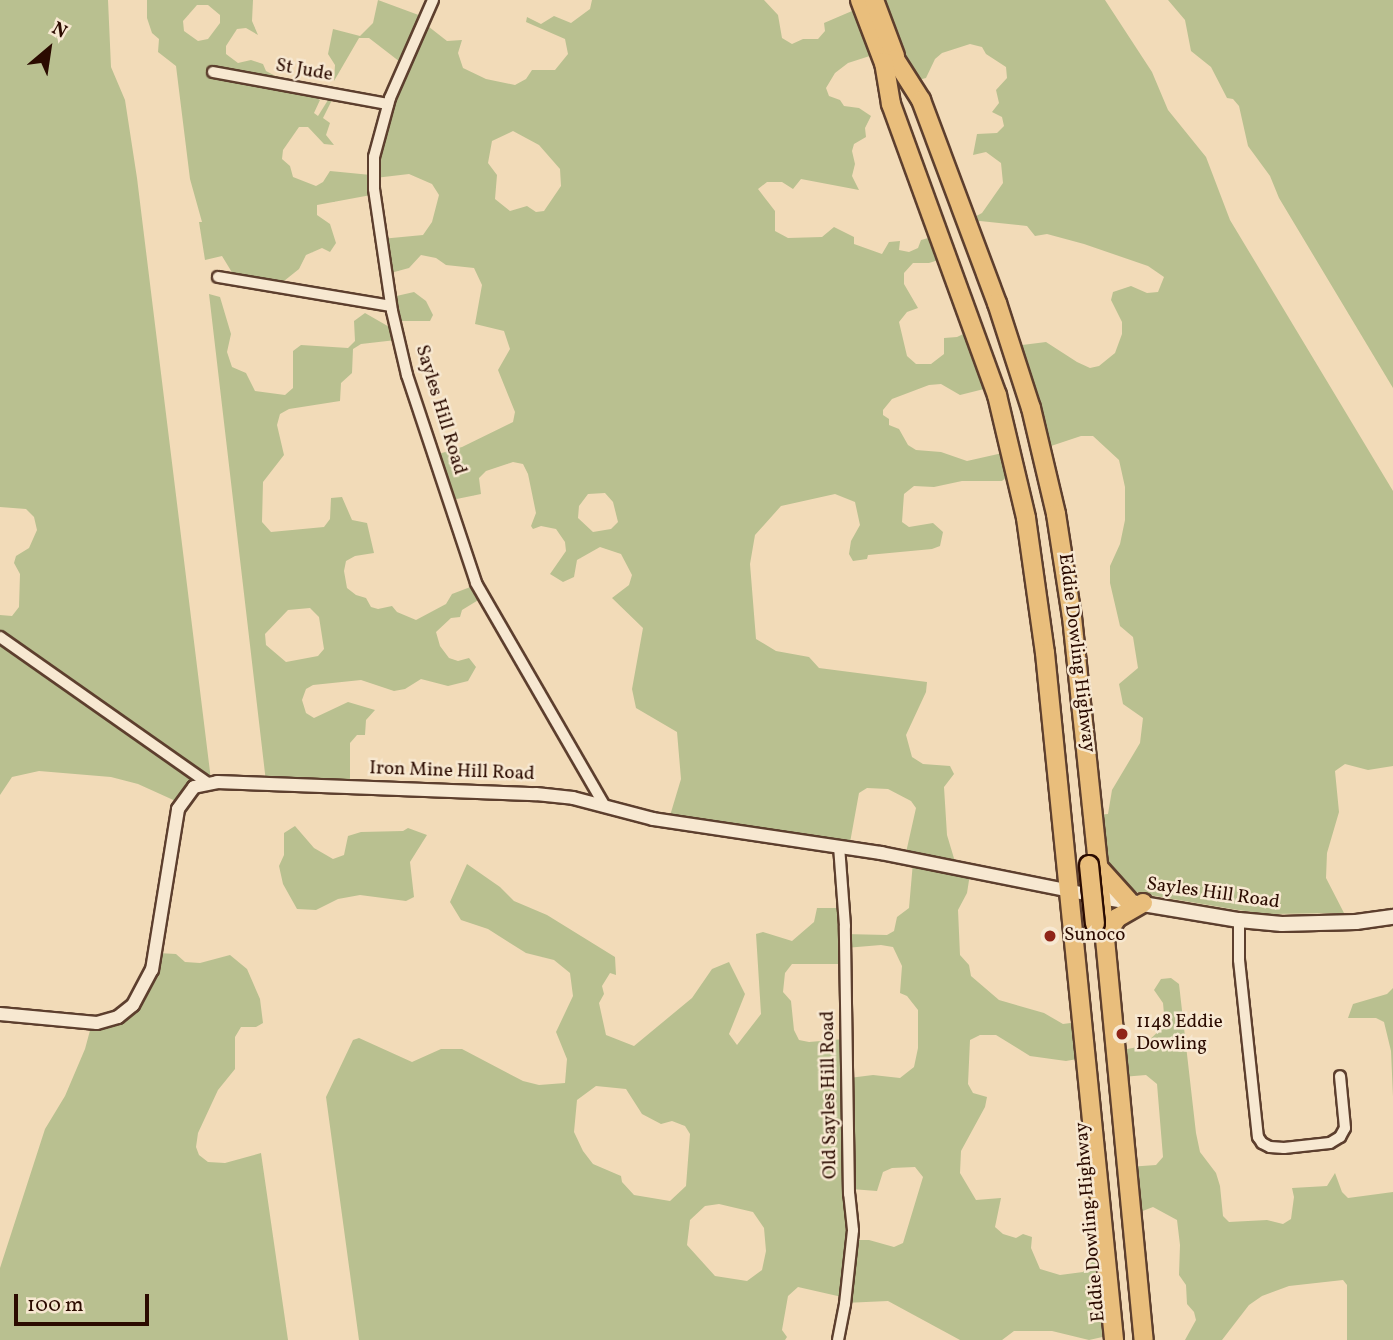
<!DOCTYPE html>
<style>
body{margin:0}
#map{position:relative;width:1393px;height:1340px;overflow:hidden;background:#f2dbb8;font-family:Vollkorn,serif}
div>[style]{position:absolute}
.green>*{inset:0;background:#b9c090}
.roads{filter:drop-shadow(2px 0 #5d3f2e) drop-shadow(-2px 0 #5d3f2e) drop-shadow(0 2px #5d3f2e) drop-shadow(0 -2px #5d3f2e)}
.minor>*{height:10px;margin:-5px;padding:0 5px;transform-origin:5px;border-radius:5px;background:#f7e8d1}
.tertiary>*{height:12px;margin:-6px;padding:0 6px;transform-origin:6px;border-radius:6px;background:#f7e8d1}
.secondary>*{height:14px;margin:-7px;padding:0 7px;transform-origin:7px;border-radius:7px;background:#f7e8d1}
.motorway>*{height:18px;margin:-9px;padding:0 9px;transform-origin:9px;border-radius:9px;background:#e9be7c}
.bridges{filter:drop-shadow(2px 0 #2b0b00) drop-shadow(-2px 0 #2b0b00) drop-shadow(0 2px #2b0b00) drop-shadow(0 -2px #2b0b00)}
.motorway-bridge>*{height:18px;margin:-9px;padding:0 9px;transform-origin:9px;border-radius:9px;background:#e9be7c}
.dots>*{width:19px;height:19px;translate:-50% -50%;box-sizing:border-box;border:4px solid #f7e8d1;border-radius:50%}
span{translate:-50% -50%;white-space:nowrap;text-align:center;line-height:1.15;-webkit-text-stroke:5px #f7e8d1;paint-order:stroke}
.street-label{font-size:19px;color:#2b0b00}
.poi-label{font-size:19px;color:#2b0b00}
.left{translate:0 -50%;text-align:left}
.north{position:absolute;left:14px;top:14px;width:70px;height:70px;-webkit-text-stroke:5px #f7e8d1;paint-order:stroke;rotate:29deg;font-size:19px;font-weight:700;line-height:28px;text-align:center;color:#2b0b00}
.north::after{content:'';display:block;margin:auto;width:24px;height:32px;background:#2b0b00;clip-path:polygon(50% 0,100% 100%,50% 72%,0 100%)}
.scale{position:absolute;left:14px;top:1294px;width:135px;height:32px;box-sizing:border-box;border:4px solid #2b0b00;border-top:0;padding-left:9px;font-size:21px;line-height:24px;white-space:nowrap;color:#2b0b00;-webkit-text-stroke:5px #f7e8d1;paint-order:stroke}
</style>
<div id="map">
<div class="green">
<i style="clip-path:polygon(0 0,108px 0,111px 67px,125px 100px,137px 178px,211px 780px,180px 803px,138px 784px,111px 777px,39px 771px,12px 777px,0 795px,0 615px,12px 616px,19px 607px,20px 574px,14px 563px,16px 556px,29px 548px,37px 530px,34px 517px,26px 509px,0 507px)"></i>
<i style="clip-path:polygon(evenodd,147px 0,253px 0,252px 21px,258px 35px,246px 28px,237px 29px,226px 46px,226px 54px,238px 63px,251px 60px,263px 64px,266px 71px,320px 100px,314px 113px,318px 116px,328px 100px,332px 100px,323px 118px,330px 123px,326px 135px,334px 145px,324px 144px,308px 127px,299px 127px,283px 150px,282px 159px,290px 166px,293px 177px,316px 186px,323px 182px,330px 171px,371px 175px,404px 65px,369px 38px,359px 38px,334px 81px,335px 65px,328px 54px,333px 29px,360px 36px,373px 23px,378px 0,424px 17px,424px 23px,447px 41px,462px 40px,458px 53px,463px 68px,486px 79px,515px 85px,526px 79px,532px 70px,555px 70px,568px 54px,565px 39px,526px 22px,527px 17px,541px 24px,554px 16px,571px 23px,590px 9px,592px 0,764px 0,778px 15px,782px 38px,792px 44px,803px 39px,818px 39px,825px 31px,824px 23px,859px 8px,876px 54px,848px 63px,835px 73px,826px 88px,829px 96px,840px 100px,844px 106px,859px 108px,871px 116px,865px 128px,866px 137px,854px 144px,852px 151px,855px 164px,852px 176px,859px 190px,801px 179px,793px 189px,782px 182px,767px 182px,758px 189px,775px 211px,775px 231px,788px 238px,822px 237px,834px 227px,854px 237px,854px 244px,882px 254px,889px 242px,900px 241px,899px 250px,909px 252px,918px 248px,921px 240px,943px 234px,951px 256px,929px 263px,913px 263px,904px 273px,904px 284px,918px 308px,907px 312px,899px 322px,907px 356px,916px 364px,931px 364px,944px 354px,944px 338px,957px 337px,976px 328px,996px 386px,960px 395px,941px 384px,929px 385px,892px 399px,883px 410px,883px 415px,889px 419px,889px 425px,899px 429px,908px 445px,916px 450px,941px 452px,967px 461px,1007px 452px,1016px 469px,1002px 481px,962px 481px,934px 487px,914px 486px,904px 494px,902px 522px,909px 527px,933px 523px,943px 532px,940px 546px,932px 549px,868px 555px,867px 559px,853px 561px,849px 554px,851px 541px,860px 525px,855px 502px,835px 494px,781px 506px,755px 535px,750px 564px,756px 639px,776px 651px,809px 657px,819px 668px,927px 682px,926px 692px,906px 735px,912px 757px,923px 764px,950px 766px,954px 774px,944px 787px,947px 835px,956px 865px,970px 874px,967px 893px,958px 910px,960px 955px,969px 965px,971px 976px,999px 1000px,1044px 1013px,1063px 1024px,1078px 1022px,1077px 1059px,1066px 1061px,1030px 1056px,996px 1035px,980px 1035px,970px 1040px,968px 1084px,973px 1093px,987px 1097px,985px 1107px,961px 1151px,960px 1173px,976px 1200px,1001px 1198px,995px 1227px,1003px 1234px,1016px 1238px,1023px 1234px,1032px 1237px,1031px 1248px,1040px 1269px,1060px 1275px,1083px 1272px,1099px 1254px,1107px 1336px,1089px 1340px,1052px 1331px,1014px 1331px,1002px 1340px,960px 1340px,888px 1301px,844px 1303px,842px 1297px,798px 1287px,788px 1296px,782px 1330px,787px 1337px,785px 1340px,359px 1340px,326px 1097px,353px 1040px,359px 1038px,412px 1062px,441px 1049px,462px 1049px,523px 1081px,539px 1085px,565px 1083px,567px 1059px,556px 1032px,573px 996px,570px 973px,554px 960px,526px 953px,488px 929px,461px 920px,450px 902px,467px 864px,500px 887px,514px 901px,547px 915px,615px 957px,616px 975px,610px 973px,602px 986px,604px 994px,599px 1003px,606px 1035px,634px 1046px,692px 998px,712px 969px,729px 962px,745px 994px,729px 1034px,737px 1045px,761px 1014px,756px 934px,763px 932px,792px 941px,814px 922px,817px 908px,841px 908px,844px 934px,887px 935px,894px 931px,897px 917px,909px 908px,913px 862px,905px 857px,916px 808px,911px 801px,888px 789px,867px 788px,859px 793px,849px 848px,669px 819px,681px 779px,677px 732px,636px 708px,632px 689px,643px 628px,612px 598px,629px 585px,632px 575px,621px 554px,600px 547px,577px 560px,574px 577px,563px 582px,550px 574px,566px 551px,565px 542px,556px 529px,541px 526px,533px 529px,531px 526px,536px 513px,528px 474px,523px 464px,513px 462px,486px 471px,479px 478px,481px 494px,447px 501px,435px 455px,462px 447px,513px 422px,515px 412px,498px 370px,510px 349px,504px 331px,475px 324px,482px 285px,474px 268px,446px 265px,436px 258px,421px 255px,409px 268px,387px 274px,381px 239px,423px 235px,432px 222px,439px 195px,432px 184px,409px 174px,375px 178px,371px 195px,317px 205px,317px 215px,330px 224px,336px 243px,330px 252px,322px 248px,306px 255px,299px 269px,279px 285px,236px 279px,222px 256px,205px 260px,199px 222px,202px 222px,190px 179px,176px 66px,158px 52px,159px 39px,152px 33px,147px 18px,147px 0,197px 5px,208px 5px,220px 15px,220px 23px,208px 39px,198px 41px,184px 31px,183px 21px,197px 5px,147px 0,513px 131px,539px 145px,560px 169px,561px 186px,544px 211px,536px 212px,527px 206px,510px 211px,495px 199px,497px 175px,488px 163px,492px 141px,513px 131px,147px 0,605px 493px,613px 502px,618px 522px,611px 529px,593px 532px,578px 518px,579px 506px,588px 494px,605px 493px,147px 0,881px 945px,893px 947px,902px 966px,900px 993px,907px 996px,918px 1010px,918px 1048px,914px 1067px,900px 1078px,873px 1075px,849px 1078px,844px 1039px,809px 1042px,799px 1040px,794px 1030px,791px 1001px,783px 992px,785px 973px,792px 964px,842px 964px,845px 948px,881px 945px,147px 0,596px 1086px,626px 1089px,642px 1114px,661px 1124px,672px 1121px,685px 1126px,690px 1134px,686px 1186px,670px 1201px,634px 1195px,622px 1182px,621px 1176px,593px 1164px,583px 1151px,574px 1132px,577px 1100px,596px 1086px,147px 0,915px 1167px,923px 1177px,903px 1243px,894px 1247px,869px 1240px,851px 1240px,851px 1189px,877px 1191px,883px 1172px,892px 1168px,915px 1167px,147px 0,719px 1204px,753px 1212px,764px 1228px,766px 1251px,762px 1270px,747px 1281px,715px 1276px,687px 1245px,690px 1220px,705px 1206px,719px 1204px)"></i>
<i style="clip-path:polygon(884px 0,1105px 0,1152px 72px,1168px 110px,1206px 157px,1230px 220px,1393px 491px,1393px 766px,1368px 770px,1345px 764px,1335px 771px,1339px 812px,1327px 853px,1326px 878px,1344px 913px,1267px 914px,1238px 910px,1143px 894px,1128px 889px,1108px 874px,1096px 815px,1108px 814px,1112px 790px,1140px 743px,1143px 718px,1123px 704px,1119px 684px,1138px 668px,1133px 637px,1120px 626px,1110px 583px,1110px 566px,1120px 544px,1125px 520px,1125px 487px,1119px 460px,1093px 436px,1081px 436px,1045px 448px,1013px 346px,1046px 342px,1077px 362px,1090px 368px,1099px 366px,1115px 353px,1122px 334px,1122px 322px,1111px 300px,1113px 292px,1131px 286px,1147px 293px,1158px 292px,1164px 277px,1148px 266px,1084px 244px,1047px 234px,1035px 236px,1027px 226px,980px 221px,966px 225px,965px 222px,982px 213px,1003px 183px,1001px 163px,986px 152px,973px 155px,977px 134px,997px 133px,1004px 126px,1002px 117px,992px 112px,999px 103px,996px 90px,1007px 78px,1006px 67px,986px 54px,982px 47px,970px 44px,942px 53px,935px 59px,926px 78px,914px 81px)"></i>
<i style="clip-path:polygon(1168px 0,1393px 0,1393px 388px,1279px 198px,1270px 176px,1248px 146px,1239px 106px,1233px 99px,1227px 98px,1211px 67px,1191px 51px,1185px 20px)"></i>
<i style="clip-path:polygon(414px 292px,426px 301px,433px 315px,430px 321px,396px 321px,392px 297px)"></i>
<i style="clip-path:polygon(evenodd,209px 294px,220px 297px,231px 334px,227px 352px,232px 367px,246px 373px,255px 391px,285px 395px,293px 388px,293px 351px,301px 345px,348px 348px,355px 341px,354px 321px,365px 313px,398px 332px,396px 340px,361px 344px,353px 349px,352px 373px,341px 383px,340px 401px,289px 409px,280px 414px,277px 425px,284px 455px,263px 482px,262px 522px,271px 532px,324px 527px,330px 519px,331px 498px,342px 497px,352px 520px,367px 523px,374px 553px,355px 556px,346px 561px,344px 571px,347px 588px,356px 595px,366px 598px,371px 607px,378px 609px,392px 606px,397px 612px,416px 620px,446px 604px,452px 594px,473px 586px,480px 599px,462px 610px,460px 617px,451px 618px,436px 632px,440px 646px,449px 658px,458px 661px,469px 658px,476px 667px,468px 681px,448px 686px,421px 679px,405px 689px,394px 691px,361px 680px,313px 685px,306px 689px,302px 700px,306px 713px,314px 718px,348px 702px,375px 710px,366px 720px,365px 735px,357px 735px,350px 743px,350px 784px,266px 782px,209px 294px,310px 608px,319px 617px,324px 649px,318px 656px,286px 662px,266px 645px,265px 634px,288px 610px,310px 608px)"></i>
<i style="clip-path:polygon(295px 826px,314px 848px,333px 859px,344px 855px,348px 836px,361px 832px,403px 831px,408px 828px,427px 835px,410px 862px,414px 897px,406px 901px,360px 895px,338px 899px,316px 910px,297px 909px,283px 884px,279px 866px,284px 855px,284px 833px)"></i>
<i style="clip-path:polygon(158px 953px,176px 954px,185px 962px,200px 963px,230px 955px,247px 969px,260px 999px,263px 1023px,256px 1027px,241px 1027px,235px 1037px,235px 1069px,218px 1090px,198px 1133px,196px 1147px,199px 1155px,208px 1162px,225px 1163px,261px 1153px,288px 1340px,0 1340px,0 1268px,45px 1129px,65px 1096px,85px 1049px,92px 1023px,134px 1004px)"></i>
<i style="clip-path:polygon(1171px 978px,1179px 984px,1196px 1133px,1200px 1152px,1216px 1173px,1220px 1186px,1223px 1216px,1229px 1222px,1267px 1220px,1283px 1224px,1291px 1219px,1294px 1197px,1292px 1188px,1327px 1186px,1335px 1173px,1342px 1192px,1348px 1198px,1393px 1192px,1393px 1340px,1347px 1340px,1347px 1285px,1343px 1280px,1289px 1286px,1262px 1296px,1249px 1305px,1222px 1340px,1185px 1340px,1196px 1320px,1194px 1312px,1187px 1304px,1186px 1285px,1179px 1275px,1180px 1245px,1177px 1220px,1153px 1207px,1140px 1212px,1128px 1167px,1156px 1165px,1163px 1157px,1157px 1084px,1146px 1075px,1122px 1077px,1122px 1050px,1143px 1046px,1165px 1025px,1163px 1003px,1154px 990px,1161px 979px)"></i>
<i style="clip-path:polygon(1393px 988px,1393px 1097px,1391px 1051px,1384px 1022px,1376px 1018px,1348px 1018px,1353px 1004px,1387px 994px)"></i>
</div>
<div class="roads">
<div class="minor">
<i style="left:433px;top:0;width:107px;rotate:113.7deg"></i>
<i style="left:390px;top:98px;width:61px;rotate:105.2deg"></i>
<i style="left:374px;top:157px;width:32px;rotate:90deg"></i>
<i style="left:374px;top:189px;width:123px;rotate:81.6deg"></i>
<i style="left:392px;top:311px;width:66px;rotate:76.8deg"></i>
<i style="left:407px;top:375px;width:219px;rotate:71.6deg"></i>
<i style="left:476px;top:583px;width:256px;rotate:60deg"></i>
<i style="left:213px;top:72px;width:178px;rotate:10.4deg"></i>
<i style="left:218px;top:277px;width:175px;rotate:9.5deg"></i>
<i style="left:0;top:637px;width:254px;rotate:35.1deg"></i>
<i style="left:1239px;top:920px;width:40px;rotate:90deg"></i>
<i style="left:1239px;top:960px;width:178px;rotate:83.9deg"></i>
<i style="left:1258px;top:1137px;width:7px;rotate:56deg"></i>
<i style="left:1262px;top:1143px;width:9px;rotate:27deg"></i>
<i style="left:1270px;top:1147px;width:14px;rotate:4deg"></i>
<i style="left:1284px;top:1148px;width:46px;rotate:-6.2deg"></i>
<i style="left:1330px;top:1143px;width:12px;rotate:-31deg"></i>
<i style="left:1340px;top:1137px;width:10px;rotate:-61deg"></i>
<i style="left:1345px;top:1128px;width:52px;rotate:-95.5deg"></i>
<i style="left:838px;top:1340px;width:37px;rotate:-79deg"></i>
<i style="left:845px;top:1304px;width:74px;rotate:-83.8deg"></i>
<i style="left:853px;top:1230px;width:36px;rotate:-96deg"></i>
<i style="left:849px;top:1194px;width:268px;rotate:-90.9deg"></i>
<i style="left:845px;top:926px;width:79px;rotate:-94.3deg"></i>
</div>
<div class="tertiary">
<i style="left:0;top:1014px;width:97px;rotate:5.3deg"></i>
<i style="left:97px;top:1023px;width:22px;rotate:-16deg"></i>
<i style="left:118px;top:1017px;width:19px;rotate:-39deg"></i>
<i style="left:133px;top:1005px;width:40px;rotate:-62deg"></i>
<i style="left:152px;top:970px;width:163px;rotate:-80.8deg"></i>
<i style="left:178px;top:809px;width:27px;rotate:-54deg"></i>
<i style="left:194px;top:787px;width:24px;rotate:-12deg"></i>
<i style="left:217px;top:782px;width:319px;rotate:2.2deg"></i>
<i style="left:536px;top:794px;width:37px;rotate:6deg"></i>
<i style="left:573px;top:798px;width:83px;rotate:14.7deg"></i>
<i style="left:653px;top:819px;width:231px;rotate:8.5deg"></i>
<i style="left:881px;top:853px;width:220px;rotate:11.3deg"></i>
</div>
<div class="secondary">
<i style="left:1101px;top:897px;width:140px;rotate:9.5deg"></i>
<i style="left:1239px;top:920px;width:43px;rotate:5.3deg"></i>
<i style="left:1282px;top:924px;width:74px;rotate:-1.5deg"></i>
<i style="left:1356px;top:922px;width:37px;rotate:-8deg"></i>
</div>
<div class="motorway">
<i style="left:860px;top:0;width:76px;rotate:69.2deg"></i>
<i style="left:874px;top:0;width:60px;rotate:69.4deg"></i>
<i style="left:895px;top:59px;width:49px;rotate:57.6deg"></i>
<i style="left:921px;top:100px;width:217px;rotate:69.5deg"></i>
<i style="left:997px;top:303px;width:110px;rotate:72.1deg"></i>
<i style="left:1031px;top:408px;width:109px;rotate:76.7deg"></i>
<i style="left:1056px;top:514px;width:104px;rotate:81.2deg"></i>
<i style="left:1072px;top:617px;width:250px;rotate:84deg"></i>
<i style="left:1098px;top:866px;width:476px;rotate:84.5deg"></i>
<i style="left:884px;top:62px;width:43px;rotate:80.5deg"></i>
<i style="left:891px;top:104px;width:310px;rotate:70deg"></i>
<i style="left:997px;top:395px;width:126px;rotate:76.7deg"></i>
<i style="left:1026px;top:518px;width:136px;rotate:82deg"></i>
<i style="left:1045px;top:653px;width:690px;rotate:84.26deg"></i>
<i style="left:1100px;top:869px;width:42px;rotate:47.9deg"></i>
<i style="left:1105px;top:936px;width:22px;rotate:-56deg"></i>
<i style="left:1117px;top:918px;width:30px;rotate:-30deg"></i>
</div>
</div>
<div class="bridges">
<div class="motorway-bridge">
<i style="left:1089px;top:865px;width:59px;rotate:84.2deg"></i>
</div>
</div>
<div class="dots">
<i style="left:1050px;top:936px;background:#8f2418"></i>
<i style="left:1122px;top:1034px;background:#8f2418"></i>
</div>
<div class="street-label">
<span style="left:304px;top:71px;rotate:10deg">St Jude</span>
<span style="left:440px;top:410px;rotate:73deg">Sayles Hill Road</span>
<span style="left:1076px;top:653px;rotate:83deg">Eddie Dowling Highway</span>
<span style="left:452px;top:772px;rotate:2deg">Iron Mine Hill Road</span>
<span style="left:1213px;top:894px;rotate:8deg">Sayles Hill Road</span>
<span style="left:830px;top:1095px;rotate:-91deg">Old Sayles Hill Road</span>
<span style="left:1091px;top:1222px;rotate:-95deg">Eddie Dowling Highway</span>
</div>
<div class="poi-label">
<span class="left" style="left:1064px;top:936px">Sunoco</span>
<span class="left" style="left:1136px;top:1034px">1148 Eddie<br>Dowling</span>
</div>
<div class="north">N</div>
<div class="scale">100 m</div>
</div>
